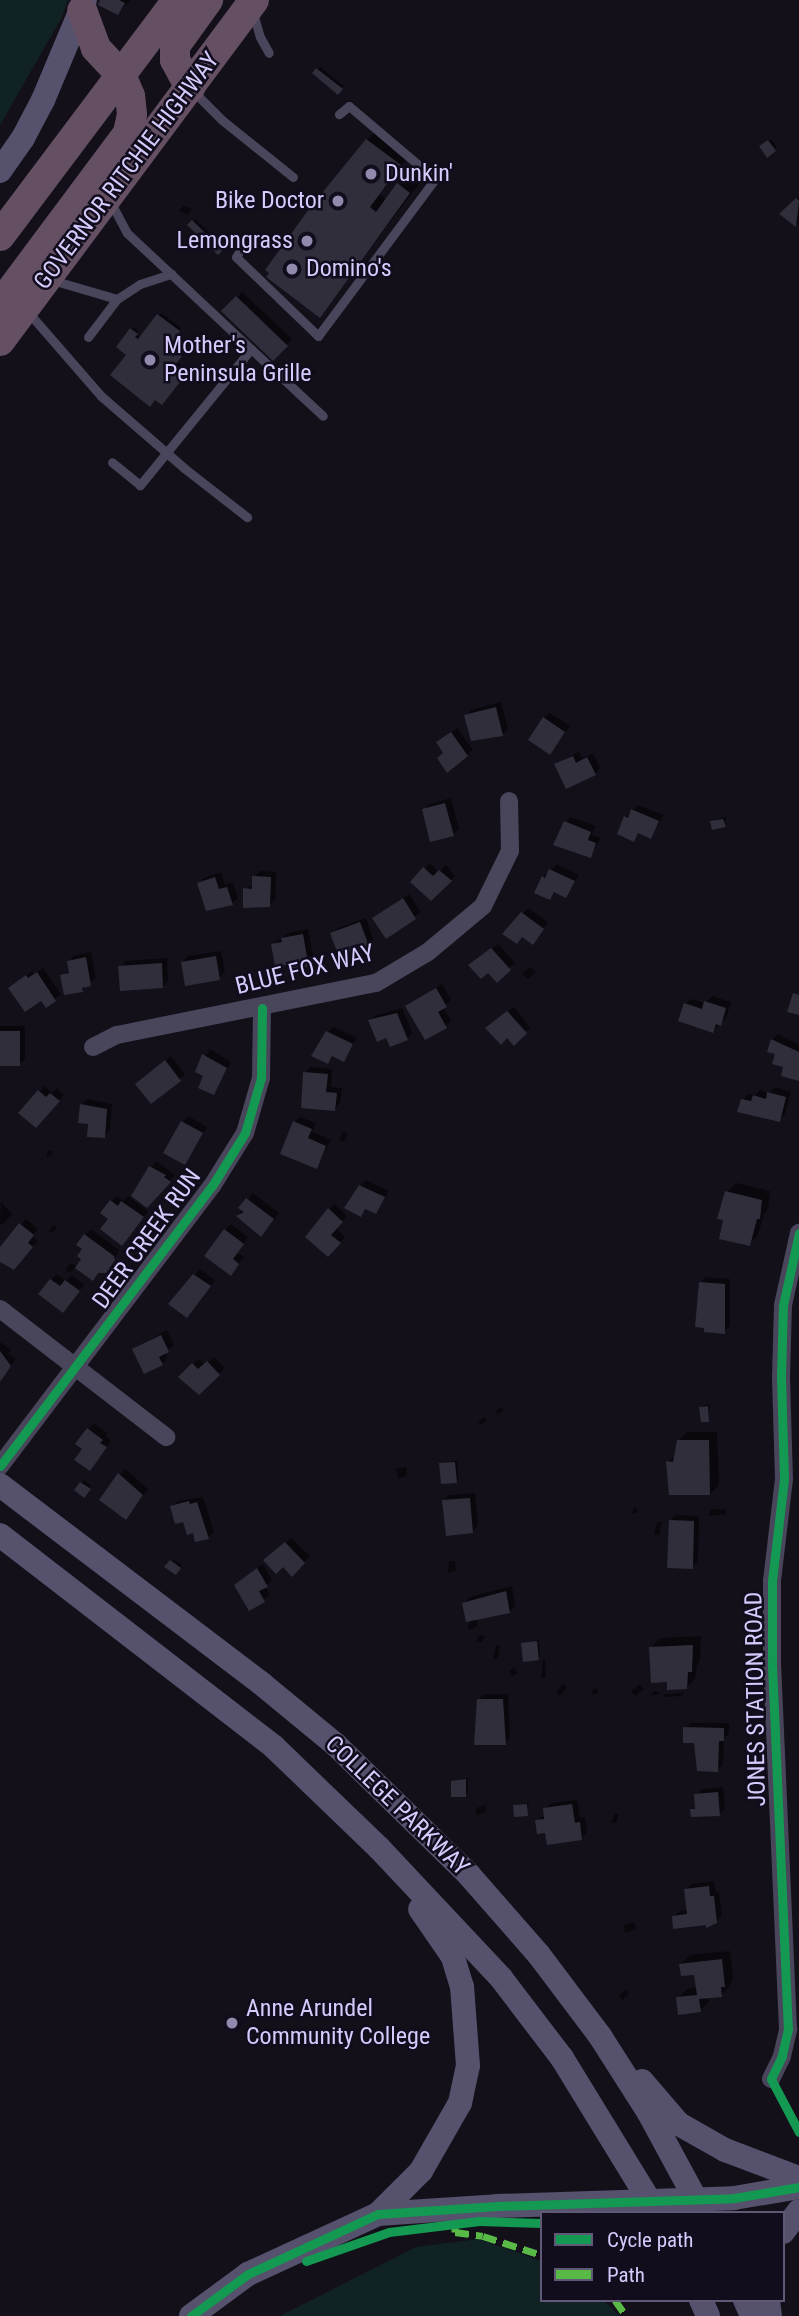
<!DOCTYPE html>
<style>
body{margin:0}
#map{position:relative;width:799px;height:2316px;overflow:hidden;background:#13101a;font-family:"Roboto Condensed",sans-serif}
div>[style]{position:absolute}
.green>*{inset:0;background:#102224}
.shadow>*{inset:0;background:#0007}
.building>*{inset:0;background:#312e3c}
.lane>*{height:9px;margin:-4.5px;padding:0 4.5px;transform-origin:4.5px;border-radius:4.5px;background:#49455a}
.street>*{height:18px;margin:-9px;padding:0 9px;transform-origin:9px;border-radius:9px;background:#49455a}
.secondary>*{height:24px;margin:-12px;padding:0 12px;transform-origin:12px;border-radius:12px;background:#56516c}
.highway>*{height:30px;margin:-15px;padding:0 15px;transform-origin:15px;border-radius:15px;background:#654f63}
.quiet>*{height:7px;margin-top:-3.5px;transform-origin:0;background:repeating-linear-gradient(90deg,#58b947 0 14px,transparent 0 21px)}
.cycleway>*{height:9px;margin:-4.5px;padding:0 4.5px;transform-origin:4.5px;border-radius:4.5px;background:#139951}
.dots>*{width:19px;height:19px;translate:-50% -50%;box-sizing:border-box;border:4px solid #110d1d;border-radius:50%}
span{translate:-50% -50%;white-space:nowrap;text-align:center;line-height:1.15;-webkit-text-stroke:5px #110d1d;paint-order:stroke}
.street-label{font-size:24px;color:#d6cbfc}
.poi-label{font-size:24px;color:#d6cbfc}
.left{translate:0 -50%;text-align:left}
.right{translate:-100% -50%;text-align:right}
.legend{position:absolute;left:540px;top:2211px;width:245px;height:91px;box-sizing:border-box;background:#110d1d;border:2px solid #605976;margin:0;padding:9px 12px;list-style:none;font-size:21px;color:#d6cbfc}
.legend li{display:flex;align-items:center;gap:14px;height:35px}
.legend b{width:35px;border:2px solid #605976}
</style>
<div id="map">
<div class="green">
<i style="clip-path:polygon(0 0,68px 0,61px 19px,0 125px)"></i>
<i style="clip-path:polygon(478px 2239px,542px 2261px,542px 2300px,603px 2300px,620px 2316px,280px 2316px,416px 2247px)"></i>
</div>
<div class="shadow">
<i style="clip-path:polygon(102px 0,131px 0,118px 13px)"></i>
<i style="clip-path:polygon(320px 67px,344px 86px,338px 92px,314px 73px)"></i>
<i style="clip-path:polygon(379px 128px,411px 152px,380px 194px,387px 200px,410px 173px,421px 181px,320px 316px,367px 140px)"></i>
<i style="clip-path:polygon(771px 139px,777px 147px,767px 155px,761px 147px)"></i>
<i style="clip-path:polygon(799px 197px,799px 223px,796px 225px,782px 213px)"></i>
<i style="clip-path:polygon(183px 206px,192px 209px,188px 215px,179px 211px)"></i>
<i style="clip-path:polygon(195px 219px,224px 247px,218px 253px,189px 225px)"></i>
<i style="clip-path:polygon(242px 292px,292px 339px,273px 358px,224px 311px)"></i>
<i style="clip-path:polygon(161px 313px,181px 328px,177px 333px,184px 339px,177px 348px,183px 353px,176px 362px,188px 370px,164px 400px,129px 355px,131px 329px,133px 327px,139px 331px,136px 334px,141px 338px)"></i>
<i style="clip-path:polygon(314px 369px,316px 371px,306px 382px,305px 380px)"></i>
<i style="clip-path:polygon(501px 702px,508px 729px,502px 735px,466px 716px,471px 710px)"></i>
<i style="clip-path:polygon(550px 713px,570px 726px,550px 753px,544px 718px)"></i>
<i style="clip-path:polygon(457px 728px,473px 750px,467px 755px,445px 752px,444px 737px)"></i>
<i style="clip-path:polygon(579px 751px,582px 758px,593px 753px,600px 768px,595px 774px,557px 765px)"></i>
<i style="clip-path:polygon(451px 798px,459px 829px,453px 835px,424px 809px,430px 804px)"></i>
<i style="clip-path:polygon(638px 805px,664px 815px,651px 837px,640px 832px,634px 840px,626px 817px)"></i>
<i style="clip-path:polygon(571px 817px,596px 826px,592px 835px,601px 838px,590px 856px,566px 822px)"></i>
<i style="clip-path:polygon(726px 817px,725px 826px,712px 822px,714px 820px)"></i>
<i style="clip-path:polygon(430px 863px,439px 872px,446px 865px,455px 876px,431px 898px,412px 882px)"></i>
<i style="clip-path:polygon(557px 864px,579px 875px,566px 896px,556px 891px,550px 898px,536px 892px,543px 877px)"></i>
<i style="clip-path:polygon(260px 871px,276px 872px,275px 899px,269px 905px,245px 889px,254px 884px,254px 877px)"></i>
<i style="clip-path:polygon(221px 872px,225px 885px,233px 882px,238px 898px,232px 903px,199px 883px,204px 878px)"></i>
<i style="clip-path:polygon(409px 894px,421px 912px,386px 937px,380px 913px)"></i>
<i style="clip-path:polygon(528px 908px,548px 922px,538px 937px,504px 933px)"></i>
<i style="clip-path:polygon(366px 918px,373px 939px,368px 945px,332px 934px,338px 928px)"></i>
<i style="clip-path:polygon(308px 929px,313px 956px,305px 966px,273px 944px,289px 933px)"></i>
<i style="clip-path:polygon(498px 944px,515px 963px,497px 980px,476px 960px)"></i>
<i style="clip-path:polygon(221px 951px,225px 972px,219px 978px,183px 962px,188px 956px)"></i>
<i style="clip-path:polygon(91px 952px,96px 978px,82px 990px,62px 976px,70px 970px,68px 962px,74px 956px)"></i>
<i style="clip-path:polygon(167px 958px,168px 981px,162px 987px,120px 967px,126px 961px)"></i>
<i style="clip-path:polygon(530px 967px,536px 972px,528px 979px,522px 974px)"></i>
<i style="clip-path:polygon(43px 968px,61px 994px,46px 1006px,41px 998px,10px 988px,32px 971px,34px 974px)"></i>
<i style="clip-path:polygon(442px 984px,451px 1000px,443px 1007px,451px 1021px,446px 1026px,408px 1006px)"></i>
<i style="clip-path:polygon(712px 996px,731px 1002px,726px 1018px,713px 1031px,685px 1004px,691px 999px,705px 1003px)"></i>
<i style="clip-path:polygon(514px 1007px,530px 1028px,514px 1043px,493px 1023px)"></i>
<i style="clip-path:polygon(402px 1008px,412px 1033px,407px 1039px,387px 1036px,370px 1020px,376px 1015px)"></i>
<i style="clip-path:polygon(0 1026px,25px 1026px,25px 1059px,19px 1064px,0 1064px)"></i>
<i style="clip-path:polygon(333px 1027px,357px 1038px,344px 1059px,334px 1055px,328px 1062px,328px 1032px)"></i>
<i style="clip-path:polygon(778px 1034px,799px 1045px,799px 1080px,777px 1053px,772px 1040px)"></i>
<i style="clip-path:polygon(210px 1049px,231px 1062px,214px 1093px,206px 1075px,197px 1071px)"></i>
<i style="clip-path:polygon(171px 1056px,185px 1074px,151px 1102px,142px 1078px)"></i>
<i style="clip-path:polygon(310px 1067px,332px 1069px,331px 1087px,342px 1088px,340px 1103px,335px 1109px,305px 1073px)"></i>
<i style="clip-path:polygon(45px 1086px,52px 1093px,57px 1088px,64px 1095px,41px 1120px,39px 1092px)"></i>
<i style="clip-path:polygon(775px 1087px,791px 1092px,785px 1114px,779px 1120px,743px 1100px,748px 1094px,755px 1095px,760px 1090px,769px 1093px)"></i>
<i style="clip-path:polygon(87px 1099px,112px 1104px,110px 1131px,104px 1136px,90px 1122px,81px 1105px)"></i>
<i style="clip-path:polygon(188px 1116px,207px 1127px,185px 1163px,182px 1122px)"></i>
<i style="clip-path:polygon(300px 1117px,316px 1123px,312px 1132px,331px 1140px,316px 1167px,294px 1122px)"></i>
<i style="clip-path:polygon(343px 1132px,348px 1133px,344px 1142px,339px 1140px)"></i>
<i style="clip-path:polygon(53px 1150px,51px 1156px,46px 1157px,48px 1151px)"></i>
<i style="clip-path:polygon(156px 1161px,175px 1175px,147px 1205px,133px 1195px)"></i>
<i style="clip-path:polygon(366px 1180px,389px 1191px,376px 1212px,367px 1208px,361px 1214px,360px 1186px)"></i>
<i style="clip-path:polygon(736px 1183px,770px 1191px,768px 1209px,764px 1214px,758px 1235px,749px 1244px,727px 1192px)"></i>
<i style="clip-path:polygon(253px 1193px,279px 1213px,266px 1229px,238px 1216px)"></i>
<i style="clip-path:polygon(117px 1196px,124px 1201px,128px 1196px,148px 1211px,128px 1238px,110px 1218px,112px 1201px)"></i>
<i style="clip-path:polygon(1px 1202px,12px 1214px,2px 1225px,0 1224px)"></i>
<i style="clip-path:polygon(334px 1204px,347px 1216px,336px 1228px,345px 1237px,328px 1255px,312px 1228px)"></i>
<i style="clip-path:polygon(26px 1219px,38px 1229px,32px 1236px,38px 1241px,13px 1267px,0 1258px,0 1250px)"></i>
<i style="clip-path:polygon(231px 1224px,248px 1237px,237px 1253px,244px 1257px,231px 1273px,225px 1230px)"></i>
<i style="clip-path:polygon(54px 1225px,57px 1227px,52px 1233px,49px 1231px)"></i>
<i style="clip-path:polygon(91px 1229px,119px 1250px,111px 1265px,100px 1271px,84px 1259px,85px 1235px)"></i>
<i style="clip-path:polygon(71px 1263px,76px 1266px,70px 1273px,65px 1270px)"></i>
<i style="clip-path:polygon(200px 1269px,215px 1280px,193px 1310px,195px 1275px)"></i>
<i style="clip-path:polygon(57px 1274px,66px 1281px,72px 1275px,84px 1285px,69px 1305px,51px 1280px)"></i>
<i style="clip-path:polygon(706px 1277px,730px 1279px,730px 1326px,724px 1332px,701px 1282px)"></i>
<i style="clip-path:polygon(167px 1330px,174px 1345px,165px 1352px,167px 1358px,162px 1364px,134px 1349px)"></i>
<i style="clip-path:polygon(0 1342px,11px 1350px,8px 1354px,16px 1359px,0 1381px)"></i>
<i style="clip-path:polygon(214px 1357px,225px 1368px,199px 1393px,180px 1377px,199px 1359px,205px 1365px)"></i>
<i style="clip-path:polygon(704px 1405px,710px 1405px,708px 1420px,701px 1408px)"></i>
<i style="clip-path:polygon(502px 1407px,503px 1411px,497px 1415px,496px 1410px)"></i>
<i style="clip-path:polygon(485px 1417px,487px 1420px,481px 1425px,478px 1422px)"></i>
<i style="clip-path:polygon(94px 1423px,107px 1433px,105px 1436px,111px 1441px,95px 1463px,84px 1448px,88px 1429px)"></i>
<i style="clip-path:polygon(687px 1432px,717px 1432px,719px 1485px,710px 1494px,668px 1462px,676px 1454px,678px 1441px)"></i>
<i style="clip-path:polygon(457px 1460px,459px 1479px,457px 1481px,441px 1464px)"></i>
<i style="clip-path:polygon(406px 1467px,407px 1475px,398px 1479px,396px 1468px)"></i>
<i style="clip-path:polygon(125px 1469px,148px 1489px,132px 1512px,120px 1475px)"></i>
<i style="clip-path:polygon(84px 1480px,91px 1486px,84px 1495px,76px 1490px)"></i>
<i style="clip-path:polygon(475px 1493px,478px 1525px,473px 1531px,443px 1501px,449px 1495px)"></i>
<i style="clip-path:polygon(203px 1497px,214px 1532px,208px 1537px,194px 1531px,172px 1506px,178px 1501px)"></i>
<i style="clip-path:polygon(635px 1507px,638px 1512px,632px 1514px,633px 1509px)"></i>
<i style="clip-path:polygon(711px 1509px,726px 1510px,726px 1514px,708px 1516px)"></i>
<i style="clip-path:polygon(676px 1515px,699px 1516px,698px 1562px,692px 1567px,670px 1521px)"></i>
<i style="clip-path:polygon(657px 1522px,662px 1522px,659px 1535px,654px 1535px)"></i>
<i style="clip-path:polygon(291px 1538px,310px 1556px,292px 1574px,271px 1555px)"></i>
<i style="clip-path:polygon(173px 1559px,182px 1565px,176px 1573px,167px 1566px)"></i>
<i style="clip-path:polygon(449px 1561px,455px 1561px,456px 1570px,448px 1573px)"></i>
<i style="clip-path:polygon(263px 1564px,272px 1580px,265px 1586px,270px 1595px,250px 1609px,243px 1578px)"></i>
<i style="clip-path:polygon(512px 1586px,515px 1606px,509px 1612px,476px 1618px,478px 1626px,469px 1630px,468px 1624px,473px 1619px,464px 1603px,470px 1597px)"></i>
<i style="clip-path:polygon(479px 1635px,485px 1636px,482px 1642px,476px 1642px)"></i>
<i style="clip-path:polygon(701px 1636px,700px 1661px,697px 1665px,695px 1679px,686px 1688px,669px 1681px,651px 1647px,660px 1638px)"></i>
<i style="clip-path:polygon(539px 1640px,540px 1656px,538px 1659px,523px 1643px)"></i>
<i style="clip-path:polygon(496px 1645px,500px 1645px,498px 1659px,493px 1659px)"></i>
<i style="clip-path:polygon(543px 1659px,545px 1659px,546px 1677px,541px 1679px)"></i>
<i style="clip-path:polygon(514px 1667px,518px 1673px,512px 1677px,509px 1671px)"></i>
<i style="clip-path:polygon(563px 1684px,567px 1687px,560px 1696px,556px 1693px)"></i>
<i style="clip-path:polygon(640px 1684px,644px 1689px,635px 1696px,631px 1691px)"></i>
<i style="clip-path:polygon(593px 1689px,598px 1689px,598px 1693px,591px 1695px)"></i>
<i style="clip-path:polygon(654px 1691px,659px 1692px,659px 1694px,651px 1696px)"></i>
<i style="clip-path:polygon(684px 1693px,682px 1696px,663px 1697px,665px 1694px)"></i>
<i style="clip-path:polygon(484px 1694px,508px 1694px,510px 1738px,505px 1743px,478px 1700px)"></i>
<i style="clip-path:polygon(691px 1723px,729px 1723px,729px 1733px,724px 1739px,723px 1764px,717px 1770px,685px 1728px)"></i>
<i style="clip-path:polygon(468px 1778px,468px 1793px,465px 1795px,453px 1782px)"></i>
<i style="clip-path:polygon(723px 1787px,725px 1809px,719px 1814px,692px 1810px,697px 1805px,696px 1795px,702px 1789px)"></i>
<i style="clip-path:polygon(577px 1800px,580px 1818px,585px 1817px,587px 1833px,581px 1839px,547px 1831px,537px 1820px,546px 1814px,545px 1809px,551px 1803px)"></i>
<i style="clip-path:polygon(529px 1803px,527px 1814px,515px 1806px,517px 1804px)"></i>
<i style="clip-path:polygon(486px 1805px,486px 1812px,476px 1815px,476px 1808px)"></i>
<i style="clip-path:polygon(615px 1813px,619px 1814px,616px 1823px,611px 1822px)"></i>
<i style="clip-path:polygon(714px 1881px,716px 1892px,719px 1891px,722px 1915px,716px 1921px,707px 1923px,673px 1917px,679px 1911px,688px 1910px,686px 1889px,692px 1884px)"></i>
<i style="clip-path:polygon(634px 1922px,636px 1929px,625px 1933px,624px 1925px)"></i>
<i style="clip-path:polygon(730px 1951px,733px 1976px,730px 1986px,721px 1995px,708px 1997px,709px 2002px,700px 2010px,678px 1998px,687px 1989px,697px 1988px,696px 1973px,681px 1964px,690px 1955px)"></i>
<i style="clip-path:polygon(626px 1990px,629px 1994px,622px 2000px,619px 1996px)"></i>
</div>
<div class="building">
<i style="clip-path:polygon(100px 0,119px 0,125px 3px,118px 15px,98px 5px)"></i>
<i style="clip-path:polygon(316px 68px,343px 89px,338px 95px,312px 73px)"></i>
<i style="clip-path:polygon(366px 139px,401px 165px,370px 207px,376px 212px,397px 183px,410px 193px,320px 318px,266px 277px,269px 273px,265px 270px,309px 209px)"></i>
<i style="clip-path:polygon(768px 140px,776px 151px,767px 158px,759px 146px)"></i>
<i style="clip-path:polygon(796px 198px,799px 201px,796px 227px,779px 214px)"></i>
<i style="clip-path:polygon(192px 220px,223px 250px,218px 255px,187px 225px)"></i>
<i style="clip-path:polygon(236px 296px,288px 346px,273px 361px,221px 311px)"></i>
<i style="clip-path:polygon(157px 314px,180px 331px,176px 336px,183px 342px,176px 351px,182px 356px,175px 365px,187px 373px,162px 405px,155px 400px,150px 407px,110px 375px,126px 355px,116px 347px,130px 328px,138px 334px,135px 337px,138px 339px)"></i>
<i style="clip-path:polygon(496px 707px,503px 736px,471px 741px,464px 715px)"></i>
<i style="clip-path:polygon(543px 717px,565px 732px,550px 755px,528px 740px)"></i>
<i style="clip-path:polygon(451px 732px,468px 756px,447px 773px,437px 758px,443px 753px,436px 742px)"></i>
<i style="clip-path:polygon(573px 756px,576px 763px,587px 757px,596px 775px,566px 789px,554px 764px)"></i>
<i style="clip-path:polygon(445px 803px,454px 836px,430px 842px,422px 809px)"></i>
<i style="clip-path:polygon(631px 809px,659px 821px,651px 839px,638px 833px,634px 842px,617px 834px,624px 816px,628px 818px)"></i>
<i style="clip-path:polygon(723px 819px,726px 827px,712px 830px,710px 821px)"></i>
<i style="clip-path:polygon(564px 821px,591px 832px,588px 840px,596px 843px,591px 858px,553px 845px)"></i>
<i style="clip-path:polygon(423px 867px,433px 876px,439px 870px,452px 881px,431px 901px,410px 882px)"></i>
<i style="clip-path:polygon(549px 869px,575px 881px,566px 898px,554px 892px,550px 900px,534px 893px,542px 876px,545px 878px)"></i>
<i style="clip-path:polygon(252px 876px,271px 877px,270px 907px,243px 908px,243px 888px,252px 889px)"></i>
<i style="clip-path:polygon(215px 877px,219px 889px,227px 887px,233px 905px,206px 911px,197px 883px)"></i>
<i style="clip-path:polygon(403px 898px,416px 919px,386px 939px,372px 918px)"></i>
<i style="clip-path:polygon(521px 912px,544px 929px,533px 945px,522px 937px,517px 944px,502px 934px)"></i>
<i style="clip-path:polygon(360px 922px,369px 946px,339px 957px,330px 933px)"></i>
<i style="clip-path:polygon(303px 934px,308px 963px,306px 968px,289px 970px,286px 965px,275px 966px,271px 944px,282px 942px,281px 938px)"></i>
<i style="clip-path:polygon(491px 948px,511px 970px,497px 983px,488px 973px,481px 979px,468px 965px)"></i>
<i style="clip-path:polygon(216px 956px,220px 980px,185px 986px,181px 962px)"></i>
<i style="clip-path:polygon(86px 957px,91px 986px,82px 988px,83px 992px,64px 995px,60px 975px,69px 973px,67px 961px)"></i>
<i style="clip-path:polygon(162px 963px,163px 988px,120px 991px,118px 966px)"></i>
<i style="clip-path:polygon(37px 972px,56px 1001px,46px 1008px,41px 1001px,25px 1012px,8px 988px,26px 975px,28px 978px)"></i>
<i style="clip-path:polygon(436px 988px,447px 1007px,438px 1012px,447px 1028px,425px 1040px,405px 1006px)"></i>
<i style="clip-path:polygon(793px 993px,799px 995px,799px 1015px,787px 1012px)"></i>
<i style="clip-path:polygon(704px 1001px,726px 1008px,721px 1026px,716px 1024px,713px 1033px,678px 1021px,684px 1003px,702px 1009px)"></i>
<i style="clip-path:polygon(507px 1011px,527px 1033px,514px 1046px,507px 1038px,501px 1045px,485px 1028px)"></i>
<i style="clip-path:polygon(397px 1013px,408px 1040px,390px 1047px,386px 1038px,377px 1042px,368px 1020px)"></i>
<i style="clip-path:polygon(0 1031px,20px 1031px,20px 1066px,0 1066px)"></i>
<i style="clip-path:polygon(326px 1031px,353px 1044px,344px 1062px,332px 1056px,328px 1064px,311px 1056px)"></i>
<i style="clip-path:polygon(771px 1039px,799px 1052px,799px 1081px,781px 1076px,783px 1067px,772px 1064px,775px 1054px,767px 1052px)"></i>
<i style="clip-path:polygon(202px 1054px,227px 1068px,214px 1095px,198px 1088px,203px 1076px,195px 1072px)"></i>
<i style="clip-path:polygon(165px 1060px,181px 1081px,151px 1104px,135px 1084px)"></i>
<i style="clip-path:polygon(303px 1072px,328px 1074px,326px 1092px,337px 1093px,335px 1111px,301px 1108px)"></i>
<i style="clip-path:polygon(38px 1090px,46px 1097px,50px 1093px,60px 1101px,36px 1128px,18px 1113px)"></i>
<i style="clip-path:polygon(767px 1092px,786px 1097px,780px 1122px,737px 1112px,741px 1099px,751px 1101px,753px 1095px,766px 1099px)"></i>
<i style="clip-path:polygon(80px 1104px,107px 1109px,105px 1138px,87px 1137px,88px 1124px,78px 1123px)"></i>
<i style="clip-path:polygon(181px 1121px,203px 1133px,185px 1165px,163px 1153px)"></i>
<i style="clip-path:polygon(293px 1121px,312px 1129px,308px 1138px,326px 1146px,317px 1169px,280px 1154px)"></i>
<i style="clip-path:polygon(149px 1166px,166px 1175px,164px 1177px,171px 1182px,147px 1208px,131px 1196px)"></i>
<i style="clip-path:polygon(359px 1185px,385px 1197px,376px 1214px,365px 1209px,361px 1217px,344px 1208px)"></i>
<i style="clip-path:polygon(725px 1191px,762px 1200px,760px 1219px,757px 1219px,750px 1246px,719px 1239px,723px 1220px,717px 1219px)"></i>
<i style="clip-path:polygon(246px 1198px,274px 1219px,261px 1237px,236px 1216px,244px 1212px,238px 1208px)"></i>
<i style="clip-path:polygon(110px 1200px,118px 1206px,121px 1201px,144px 1217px,122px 1246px,100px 1229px,108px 1219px,100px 1213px)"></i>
<i style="clip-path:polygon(328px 1208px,343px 1222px,331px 1235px,341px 1243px,328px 1257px,305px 1237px)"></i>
<i style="clip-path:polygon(19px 1223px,34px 1235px,28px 1243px,33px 1247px,14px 1270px,0 1262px,0 1247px)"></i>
<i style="clip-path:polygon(224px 1229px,244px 1244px,233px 1259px,239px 1264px,231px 1276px,204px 1256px)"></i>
<i style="clip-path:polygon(84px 1234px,114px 1256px,115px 1260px,106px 1273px,98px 1273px,93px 1281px,75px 1268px,81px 1259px,77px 1256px,82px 1249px,76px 1245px)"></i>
<i style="clip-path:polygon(193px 1274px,211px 1286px,187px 1318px,168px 1304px)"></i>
<i style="clip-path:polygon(50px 1279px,60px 1286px,65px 1280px,80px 1291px,63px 1313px,38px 1294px)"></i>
<i style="clip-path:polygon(699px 1282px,725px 1284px,725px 1334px,704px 1332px,704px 1328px,695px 1327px)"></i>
<i style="clip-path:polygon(161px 1335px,169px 1352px,159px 1357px,163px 1365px,144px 1374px,132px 1349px)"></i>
<i style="clip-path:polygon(0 1351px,11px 1366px,0 1382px)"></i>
<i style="clip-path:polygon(207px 1361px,220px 1375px,199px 1395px,178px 1377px,192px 1363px,198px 1369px)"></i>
<i style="clip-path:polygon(708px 1406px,709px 1422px,701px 1422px,699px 1407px)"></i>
<i style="clip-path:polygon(87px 1428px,103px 1440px,100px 1443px,107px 1447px,90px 1471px,74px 1460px,82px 1449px,75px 1444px)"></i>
<i style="clip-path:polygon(677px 1440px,709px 1440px,710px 1495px,669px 1495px,666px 1461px,673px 1462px)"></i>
<i style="clip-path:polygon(455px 1462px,457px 1483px,441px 1484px,439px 1463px)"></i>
<i style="clip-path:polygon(118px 1473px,143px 1495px,126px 1520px,99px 1500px)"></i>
<i style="clip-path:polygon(80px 1482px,91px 1489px,84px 1498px,74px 1490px)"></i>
<i style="clip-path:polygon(470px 1498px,473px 1533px,446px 1536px,442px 1500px)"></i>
<i style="clip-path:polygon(189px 1501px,190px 1504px,197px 1502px,209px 1539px,195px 1542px,193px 1533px,187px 1535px,183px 1522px,175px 1524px,170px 1506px)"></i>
<i style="clip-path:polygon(669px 1520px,694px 1521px,693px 1569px,667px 1568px)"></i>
<i style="clip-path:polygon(285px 1542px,305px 1563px,292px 1577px,283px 1567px,276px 1574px,263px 1560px)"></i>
<i style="clip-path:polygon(170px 1560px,181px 1568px,176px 1575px,164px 1567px)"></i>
<i style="clip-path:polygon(257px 1568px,268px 1587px,259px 1591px,265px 1602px,249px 1611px,234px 1585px)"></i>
<i style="clip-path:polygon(506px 1591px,510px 1613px,466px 1622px,462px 1603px)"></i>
<i style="clip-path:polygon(537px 1641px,539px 1660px,523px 1662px,521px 1643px)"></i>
<i style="clip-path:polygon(693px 1645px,692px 1672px,688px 1672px,687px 1689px,667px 1690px,667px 1682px,651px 1683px,649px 1647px)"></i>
<i style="clip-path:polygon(477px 1699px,503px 1699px,506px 1745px,474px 1745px)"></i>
<i style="clip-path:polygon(683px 1727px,724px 1728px,724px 1741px,719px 1741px,718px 1772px,697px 1771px,694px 1743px,683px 1743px)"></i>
<i style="clip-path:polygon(466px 1779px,466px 1797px,451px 1797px,451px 1781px)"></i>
<i style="clip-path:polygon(718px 1792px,720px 1816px,691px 1817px,690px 1809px,695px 1809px,694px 1794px)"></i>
<i style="clip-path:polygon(527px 1804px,528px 1816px,514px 1817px,513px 1805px)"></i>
<i style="clip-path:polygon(572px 1804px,575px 1823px,580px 1822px,582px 1840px,547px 1845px,545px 1833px,537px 1834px,535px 1820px,544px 1819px,543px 1808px)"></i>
<i style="clip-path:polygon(709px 1886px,710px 1896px,714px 1896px,717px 1923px,706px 1928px,706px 1925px,673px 1929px,672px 1916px,687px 1914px,684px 1889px)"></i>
<i style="clip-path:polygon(722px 1959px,725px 1987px,721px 1987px,722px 1997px,699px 1999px,701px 2012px,678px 2015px,676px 1997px,697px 1995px,694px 1975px,681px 1976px,679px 1964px)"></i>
</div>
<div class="lane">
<i style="left:253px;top:13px;width:25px;rotate:74deg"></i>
<i style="left:260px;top:37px;width:18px;rotate:61deg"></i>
<i style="left:193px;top:91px;width:41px;rotate:45deg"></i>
<i style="left:222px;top:120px;width:91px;rotate:38.8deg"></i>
<i style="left:110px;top:201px;width:36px;rotate:62deg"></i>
<i style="left:127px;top:233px;width:60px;rotate:43deg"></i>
<i style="left:241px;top:249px;width:9px;rotate:122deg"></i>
<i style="left:236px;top:257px;width:114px;rotate:43.9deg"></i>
<i style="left:318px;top:336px;width:196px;rotate:-53.3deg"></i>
<i style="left:435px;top:179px;width:113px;rotate:-139.7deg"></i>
<i style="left:349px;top:106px;width:13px;rotate:141deg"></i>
<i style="left:52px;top:280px;width:68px;rotate:16.3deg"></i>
<i style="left:117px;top:299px;width:27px;rotate:-33deg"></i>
<i style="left:140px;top:284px;width:33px;rotate:-18deg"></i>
<i style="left:171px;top:274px;width:110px;rotate:43.2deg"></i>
<i style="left:251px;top:349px;width:176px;rotate:129.2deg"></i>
<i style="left:140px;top:485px;width:36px;rotate:-141deg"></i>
<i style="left:28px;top:312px;width:111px;rotate:49deg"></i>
<i style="left:101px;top:396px;width:110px;rotate:40.9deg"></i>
<i style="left:184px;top:468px;width:80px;rotate:37.9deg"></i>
<i style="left:88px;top:337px;width:48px;rotate:-52.7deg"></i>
<i style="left:251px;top:349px;width:98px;rotate:42.9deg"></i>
</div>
<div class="street">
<i style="left:93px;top:1047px;width:27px;rotate:-27deg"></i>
<i style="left:117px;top:1035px;width:264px;rotate:-11.4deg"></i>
<i style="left:376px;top:983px;width:61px;rotate:-30.8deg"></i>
<i style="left:428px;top:952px;width:72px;rotate:-39.9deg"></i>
<i style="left:483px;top:906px;width:61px;rotate:-63.9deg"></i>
<i style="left:510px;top:851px;width:50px;rotate:-91.1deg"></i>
<i style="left:0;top:1309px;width:210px;rotate:37.6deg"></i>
<i style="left:0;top:1466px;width:351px;rotate:-52.9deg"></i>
<i style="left:212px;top:1186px;width:62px;rotate:-58.1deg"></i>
<i style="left:245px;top:1133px;width:57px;rotate:-73.8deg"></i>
<i style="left:261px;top:1078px;width:70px;rotate:-89.2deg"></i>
<i style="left:771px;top:2079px;width:25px;rotate:-64deg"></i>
<i style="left:782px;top:2056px;width:28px;rotate:-77deg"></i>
<i style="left:788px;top:2029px;width:364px;rotate:-92.5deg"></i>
<i style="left:772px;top:1665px;width:84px;rotate:-90deg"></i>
<i style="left:772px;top:1581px;width:103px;rotate:-83.3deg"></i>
<i style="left:784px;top:1479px;width:102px;rotate:-91.7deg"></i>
<i style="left:781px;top:1377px;width:72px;rotate:-88.4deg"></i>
<i style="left:783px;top:1305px;width:74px;rotate:-77.5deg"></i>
</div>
<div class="secondary">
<i style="left:0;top:171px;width:40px;rotate:-55.1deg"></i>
<i style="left:23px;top:138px;width:43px;rotate:-62.2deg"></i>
<i style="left:43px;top:100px;width:108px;rotate:-67.2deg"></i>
<i style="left:0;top:1485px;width:329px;rotate:37.2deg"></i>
<i style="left:262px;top:1684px;width:96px;rotate:39.5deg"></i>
<i style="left:336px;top:1745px;width:186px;rotate:44.3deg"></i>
<i style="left:469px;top:1875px;width:106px;rotate:48.8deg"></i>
<i style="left:539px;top:1955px;width:101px;rotate:53deg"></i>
<i style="left:600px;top:2036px;width:91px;rotate:57.5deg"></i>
<i style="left:649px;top:2113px;width:114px;rotate:61.6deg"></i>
<i style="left:0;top:1535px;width:346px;rotate:37.7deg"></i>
<i style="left:274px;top:1747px;width:146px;rotate:43.9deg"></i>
<i style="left:379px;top:1848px;width:178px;rotate:46.8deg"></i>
<i style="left:501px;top:1978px;width:101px;rotate:52.7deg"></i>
<i style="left:562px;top:2058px;width:182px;rotate:58.5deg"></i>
<i style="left:642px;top:2081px;width:57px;rotate:49.3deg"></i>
<i style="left:679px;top:2124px;width:53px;rotate:29.5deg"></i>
<i style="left:725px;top:2150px;width:79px;rotate:20.7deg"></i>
<i style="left:378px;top:2214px;width:61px;rotate:-45deg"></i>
<i style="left:421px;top:2171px;width:78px;rotate:-60.2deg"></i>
<i style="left:460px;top:2103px;width:38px;rotate:-78deg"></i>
<i style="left:468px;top:2066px;width:79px;rotate:-94.3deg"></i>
<i style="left:462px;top:1987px;width:31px;rotate:-107deg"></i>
<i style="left:453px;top:1957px;width:58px;rotate:-124.5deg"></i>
<i style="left:783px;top:2232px;width:26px;rotate:-53deg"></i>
<i style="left:701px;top:2300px;width:17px;rotate:66deg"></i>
<i style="left:745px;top:2300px;width:17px;rotate:66deg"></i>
<i style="left:768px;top:2300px;width:16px;rotate:83deg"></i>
<i style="left:191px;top:2316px;width:71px;rotate:-36.4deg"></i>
<i style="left:248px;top:2274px;width:143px;rotate:-24.8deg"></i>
<i style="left:378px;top:2214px;width:119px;rotate:-3.8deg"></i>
<i style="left:497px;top:2206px;width:237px;rotate:-1.9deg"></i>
<i style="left:734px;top:2198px;width:66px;rotate:-9.6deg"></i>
</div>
<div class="highway">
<i style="left:190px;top:88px;width:32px;rotate:-118deg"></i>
<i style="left:175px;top:60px;width:14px;rotate:-90deg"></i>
<i style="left:175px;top:46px;width:57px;rotate:-54.3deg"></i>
<i style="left:0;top:236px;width:295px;rotate:-53.1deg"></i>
<i style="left:0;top:305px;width:214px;rotate:-53.3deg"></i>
<i style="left:128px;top:133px;width:19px;rotate:-78deg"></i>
<i style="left:132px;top:114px;width:18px;rotate:-96deg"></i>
<i style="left:130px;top:96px;width:23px;rotate:-113deg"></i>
<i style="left:121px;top:75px;width:37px;rotate:-133deg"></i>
<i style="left:96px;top:48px;width:40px;rotate:-110.2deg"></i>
<i style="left:0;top:341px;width:425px;rotate:-53.3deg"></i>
</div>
<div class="quiet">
<i style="left:455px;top:2226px;width:6px;rotate:90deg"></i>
<i style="left:455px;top:2232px;width:28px;rotate:8deg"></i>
<i style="left:483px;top:2236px;width:62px;rotate:17.9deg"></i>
<i style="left:615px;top:2300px;width:19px;rotate:55deg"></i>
</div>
<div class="cycleway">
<i style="left:799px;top:1233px;width:74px;rotate:102.5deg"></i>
<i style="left:783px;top:1305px;width:72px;rotate:91.6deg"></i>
<i style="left:781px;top:1377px;width:102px;rotate:88.3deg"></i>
<i style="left:784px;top:1479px;width:103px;rotate:96.7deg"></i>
<i style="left:772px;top:1581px;width:84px;rotate:90deg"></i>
<i style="left:772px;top:1665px;width:364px;rotate:87.5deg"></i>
<i style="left:788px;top:2029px;width:28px;rotate:103deg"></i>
<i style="left:782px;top:2056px;width:25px;rotate:116deg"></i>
<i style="left:771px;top:2079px;width:60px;rotate:62.2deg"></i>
<i style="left:0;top:1466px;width:351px;rotate:-52.9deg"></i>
<i style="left:212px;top:1186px;width:62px;rotate:-58.1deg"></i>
<i style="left:245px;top:1133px;width:57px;rotate:-73.8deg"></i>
<i style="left:261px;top:1078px;width:70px;rotate:-89.2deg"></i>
<i style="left:306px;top:2261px;width:88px;rotate:-19.3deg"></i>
<i style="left:389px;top:2232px;width:91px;rotate:-7deg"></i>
<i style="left:479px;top:2221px;width:63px;rotate:1.8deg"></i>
<i style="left:191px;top:2316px;width:71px;rotate:-36.4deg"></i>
<i style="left:248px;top:2274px;width:143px;rotate:-24.8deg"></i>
<i style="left:378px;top:2214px;width:119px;rotate:-3.8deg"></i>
<i style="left:497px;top:2206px;width:237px;rotate:-1.9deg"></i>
<i style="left:734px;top:2198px;width:66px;rotate:-9.6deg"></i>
</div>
<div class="dots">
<i style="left:371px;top:174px;background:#928aad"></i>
<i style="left:338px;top:201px;background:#928aad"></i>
<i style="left:307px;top:241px;background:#928aad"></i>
<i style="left:292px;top:269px;background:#928aad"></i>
<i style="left:150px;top:360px;background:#928aad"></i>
<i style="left:232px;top:2023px;background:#928aad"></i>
</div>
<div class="street-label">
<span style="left:127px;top:171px;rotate:-53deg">GOVERNOR RITCHIE HIGHWAY</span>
<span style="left:305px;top:970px;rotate:-14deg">BLUE FOX WAY</span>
<span style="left:147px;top:1239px;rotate:-54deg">DEER CREEK RUN</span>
<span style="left:756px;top:1699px;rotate:-91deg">JONES STATION ROAD</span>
<span style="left:397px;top:1806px;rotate:44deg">COLLEGE PARKWAY</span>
</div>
<div class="poi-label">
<span class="left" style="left:385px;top:174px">Dunkin'</span>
<span class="right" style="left:324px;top:201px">Bike Doctor</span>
<span class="right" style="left:293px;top:241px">Lemongrass</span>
<span class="left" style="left:306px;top:269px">Domino's</span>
<span class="left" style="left:164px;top:360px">Mother's<br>Peninsula Grille</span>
<span class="left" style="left:246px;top:2023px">Anne Arundel<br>Community College</span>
</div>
<ul class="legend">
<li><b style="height:9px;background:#139951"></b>Cycle path</li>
<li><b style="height:9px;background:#58b947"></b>Path</li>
</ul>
</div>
